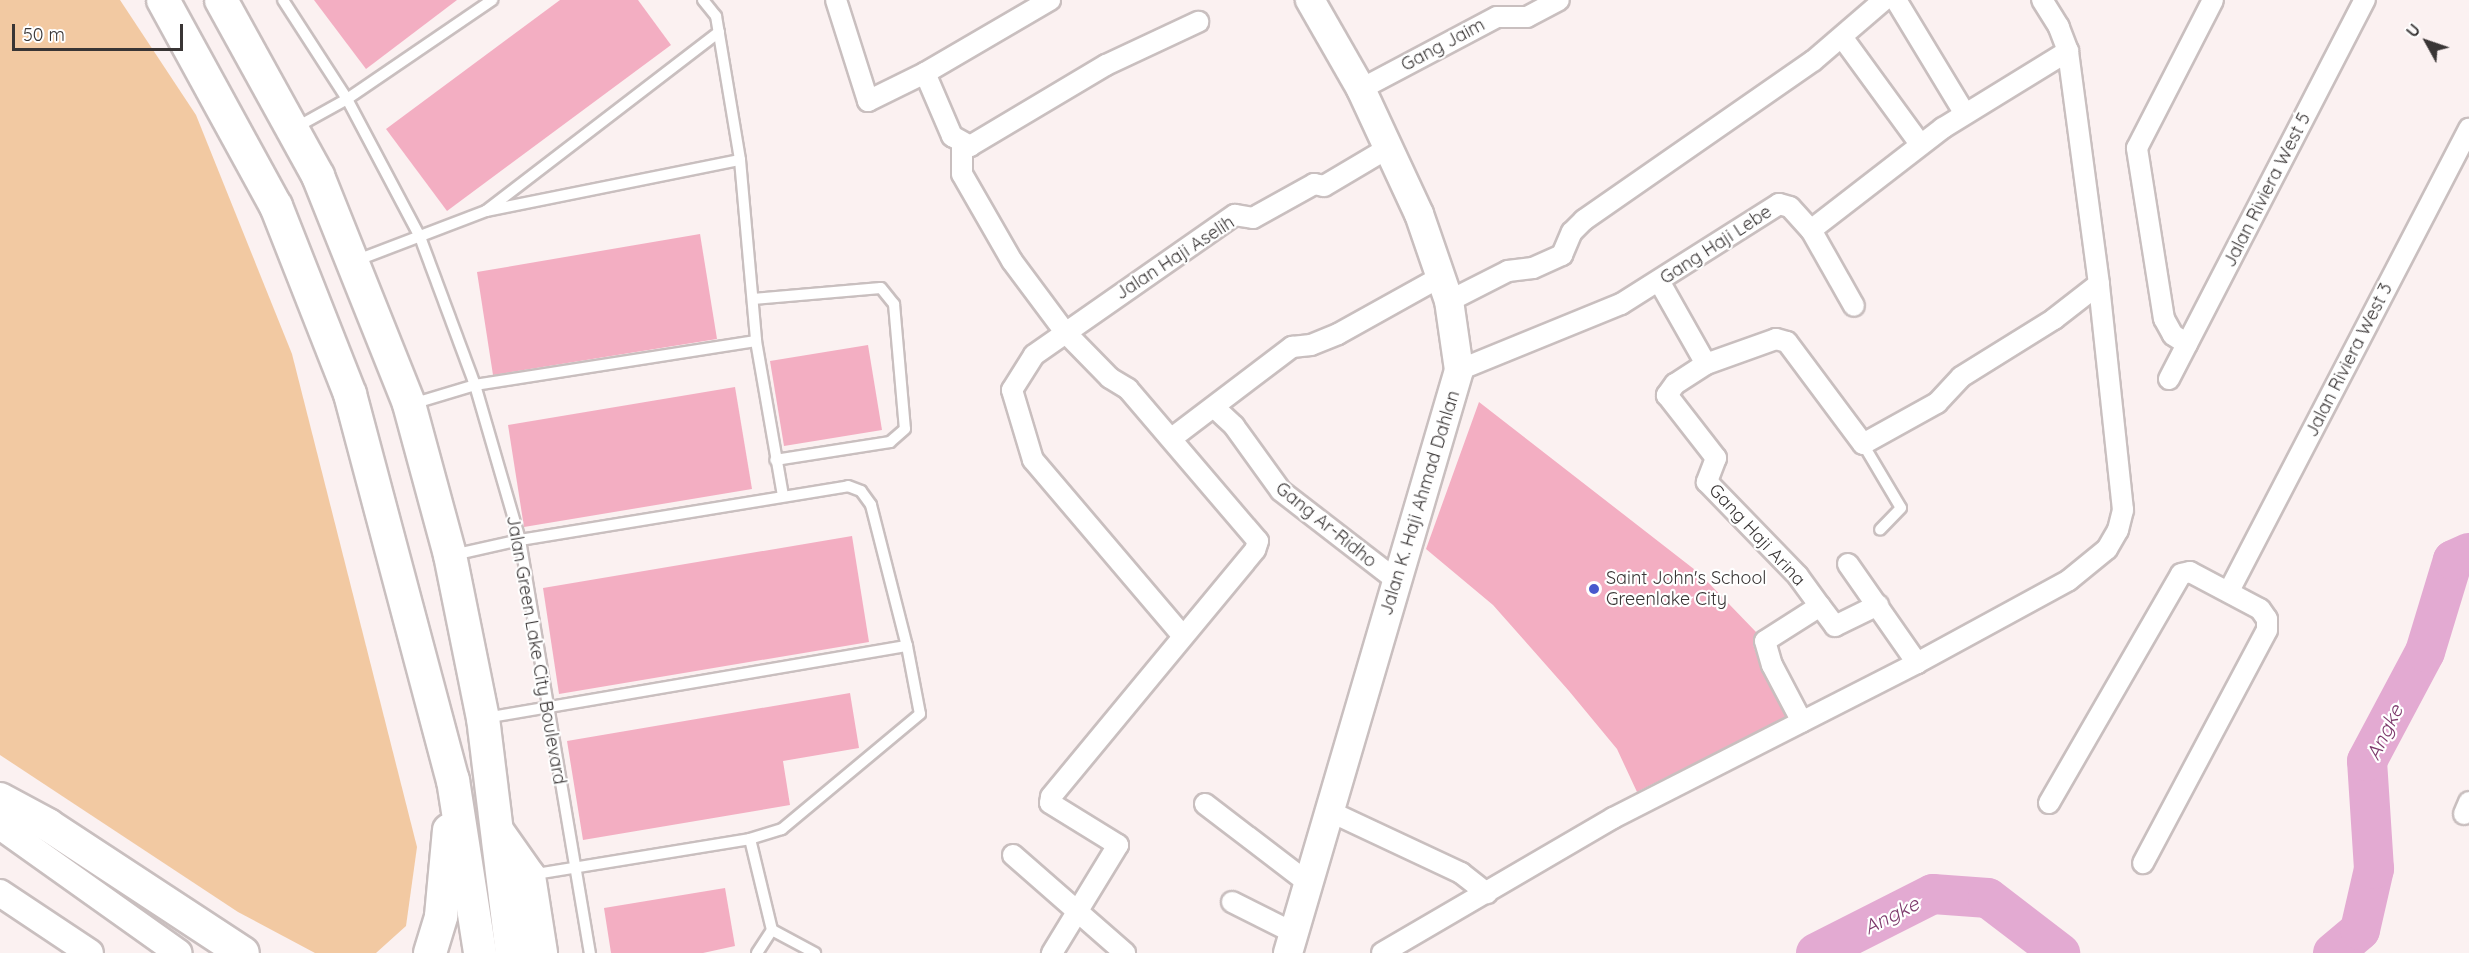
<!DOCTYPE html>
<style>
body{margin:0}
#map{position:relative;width:2469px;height:953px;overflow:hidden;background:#fbf1f1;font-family:Quicksand,sans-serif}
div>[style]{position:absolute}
.green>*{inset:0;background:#f2c9a2}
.river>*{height:40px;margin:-20px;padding:0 20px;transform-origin:20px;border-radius:20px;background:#e3aad2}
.building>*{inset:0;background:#f3aec2}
.roads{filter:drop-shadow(2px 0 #c9bfbf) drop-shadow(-2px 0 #c9bfbf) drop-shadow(0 2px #c9bfbf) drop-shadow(0 -2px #c9bfbf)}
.service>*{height:10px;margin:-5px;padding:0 5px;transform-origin:5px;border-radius:5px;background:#fff}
.minor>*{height:20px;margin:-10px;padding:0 10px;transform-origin:10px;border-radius:10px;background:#fff}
.tertiary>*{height:26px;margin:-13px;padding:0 13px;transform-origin:13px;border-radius:13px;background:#fff}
.secondary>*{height:28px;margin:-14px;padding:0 14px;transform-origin:14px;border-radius:14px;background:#fff}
.primary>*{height:32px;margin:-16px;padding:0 16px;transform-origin:16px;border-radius:16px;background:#fff}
.dots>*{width:16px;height:16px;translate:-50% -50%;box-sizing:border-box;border:3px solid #fff;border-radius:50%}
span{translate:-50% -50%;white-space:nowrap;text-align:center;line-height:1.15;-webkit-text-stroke:4.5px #fff;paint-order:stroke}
.street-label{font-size:18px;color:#393535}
.poi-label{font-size:18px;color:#393535}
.left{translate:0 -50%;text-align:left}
.water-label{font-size:20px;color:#7d3a6c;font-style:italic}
.north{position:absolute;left:2397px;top:12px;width:60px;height:60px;-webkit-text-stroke:4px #fff;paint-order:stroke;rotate:310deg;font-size:16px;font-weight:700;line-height:24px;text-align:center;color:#393535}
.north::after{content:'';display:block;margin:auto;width:21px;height:27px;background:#393535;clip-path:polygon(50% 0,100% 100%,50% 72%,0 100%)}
.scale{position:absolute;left:12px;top:24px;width:171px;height:27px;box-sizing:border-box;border:3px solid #393535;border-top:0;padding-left:8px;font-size:18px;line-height:21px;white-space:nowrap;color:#393535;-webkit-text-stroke:4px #fff;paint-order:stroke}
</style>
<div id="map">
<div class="green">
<i style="clip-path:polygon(0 0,120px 0,196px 115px,292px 354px,417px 847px,406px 926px,376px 953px,315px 953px,238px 912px,0 755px)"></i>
</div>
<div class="river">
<i style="left:1816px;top:953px;width:131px;rotate:-26.8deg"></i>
<i style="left:1933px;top:894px;width:55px;rotate:4.2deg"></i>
<i style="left:1988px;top:898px;width:91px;rotate:37.4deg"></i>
<i style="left:2333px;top:953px;width:35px;rotate:-40deg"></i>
<i style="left:2360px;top:930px;width:63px;rotate:-77.1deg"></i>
<i style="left:2374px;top:869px;width:108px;rotate:-93.7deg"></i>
<i style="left:2367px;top:761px;width:123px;rotate:-62deg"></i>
<i style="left:2425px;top:652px;width:96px;rotate:-73.1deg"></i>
<i style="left:2453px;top:560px;width:17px;rotate:-24deg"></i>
</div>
<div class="building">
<i style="clip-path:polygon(314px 0,457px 0,366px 69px)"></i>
<i style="clip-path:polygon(560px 0,638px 0,671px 45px,447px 211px,386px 129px)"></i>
<i style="clip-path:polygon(700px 234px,717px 339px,493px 375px,477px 272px)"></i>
<i style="clip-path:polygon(868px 345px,882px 430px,784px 446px,770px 361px)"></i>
<i style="clip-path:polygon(735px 387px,752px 489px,524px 527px,508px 425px)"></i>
<i style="clip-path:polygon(1479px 402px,1699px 573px,1757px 633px,1753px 644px,1761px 669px,1786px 717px,1637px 792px,1617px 749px,1569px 691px,1493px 605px,1426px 549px)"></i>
<i style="clip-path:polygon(852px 536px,869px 642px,559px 694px,543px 588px)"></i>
<i style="clip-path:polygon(850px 693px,859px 748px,783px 761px,790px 805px,583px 840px,567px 741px)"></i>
<i style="clip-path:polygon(725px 888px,735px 946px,703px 953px,611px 953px,604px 908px)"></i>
</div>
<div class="roads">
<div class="service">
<i style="left:283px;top:0;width:118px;rotate:57.1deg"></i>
<i style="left:347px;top:99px;width:156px;rotate:62.1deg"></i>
<i style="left:420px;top:237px;width:158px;rotate:69.6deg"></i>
<i style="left:475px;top:385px;width:161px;rotate:73.8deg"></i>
<i style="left:520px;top:540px;width:419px;rotate:80.4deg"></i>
<i style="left:703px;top:0;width:21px;rotate:51deg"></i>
<i style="left:716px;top:16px;width:146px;rotate:80.5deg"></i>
<i style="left:740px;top:160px;width:182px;rotate:84.9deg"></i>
<i style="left:756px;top:341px;width:157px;rotate:80.1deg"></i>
<i style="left:719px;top:32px;width:294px;rotate:142.5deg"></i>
<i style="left:486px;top:211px;width:259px;rotate:-11.4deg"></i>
<i style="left:295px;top:128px;width:60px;rotate:-29.1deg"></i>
<i style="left:347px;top:99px;width:176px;rotate:-34.3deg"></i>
<i style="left:355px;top:261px;width:140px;rotate:-20.9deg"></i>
<i style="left:753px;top:299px;width:128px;rotate:-4.9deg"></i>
<i style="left:881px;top:288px;width:21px;rotate:51deg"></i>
<i style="left:894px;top:304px;width:125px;rotate:85deg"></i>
<i style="left:905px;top:429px;width:20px;rotate:139deg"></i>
<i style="left:890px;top:442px;width:116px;rotate:171.1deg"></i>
<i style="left:412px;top:404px;width:66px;rotate:-16.8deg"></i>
<i style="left:475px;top:385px;width:284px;rotate:-8.9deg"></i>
<i style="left:1863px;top:444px;width:74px;rotate:59.3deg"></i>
<i style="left:1901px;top:508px;width:30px;rotate:134deg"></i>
<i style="left:453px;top:555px;width:69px;rotate:-12.6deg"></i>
<i style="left:520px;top:540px;width:332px;rotate:-9.3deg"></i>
<i style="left:848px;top:486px;width:14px;rotate:21deg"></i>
<i style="left:861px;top:491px;width:17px;rotate:54deg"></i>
<i style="left:871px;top:505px;width:146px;rotate:75.7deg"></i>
<i style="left:907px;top:646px;width:69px;rotate:79.2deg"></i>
<i style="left:920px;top:714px;width:180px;rotate:140.2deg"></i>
<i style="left:782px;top:829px;width:34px;rotate:163deg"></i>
<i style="left:750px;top:839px;width:222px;rotate:170.7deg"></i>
<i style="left:485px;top:718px;width:428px;rotate:-9.7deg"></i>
<i style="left:750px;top:839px;width:94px;rotate:76.4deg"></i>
<i style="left:772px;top:930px;width:49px;rotate:28.1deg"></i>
<i style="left:757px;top:953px;width:27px;rotate:-57deg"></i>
</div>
<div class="minor">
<i style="left:836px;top:0;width:106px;rotate:72.4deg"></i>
<i style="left:868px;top:101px;width:64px;rotate:-26.2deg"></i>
<i style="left:925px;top:73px;width:145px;rotate:-30.3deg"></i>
<i style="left:1896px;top:0;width:133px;rotate:58.8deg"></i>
<i style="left:1842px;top:37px;width:132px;rotate:53.9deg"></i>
<i style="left:925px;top:73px;width:69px;rotate:66.8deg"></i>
<i style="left:952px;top:136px;width:21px;rotate:29deg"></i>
<i style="left:970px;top:146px;width:158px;rotate:-30.8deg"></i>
<i style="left:1106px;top:65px;width:102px;rotate:-25.1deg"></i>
<i style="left:1361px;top:89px;width:154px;rotate:-27.9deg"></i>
<i style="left:1497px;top:17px;width:30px"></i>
<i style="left:1527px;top:17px;width:36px;rotate:-28deg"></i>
<i style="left:962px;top:145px;width:29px;rotate:90deg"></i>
<i style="left:962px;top:174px;width:100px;rotate:60.1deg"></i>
<i style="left:1012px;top:261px;width:89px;rotate:53.3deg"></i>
<i style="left:1065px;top:332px;width:64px;rotate:45.6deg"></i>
<i style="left:1110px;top:378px;width:21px;rotate:31deg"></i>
<i style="left:1128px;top:389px;width:200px;rotate:49.5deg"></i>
<i style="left:1258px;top:541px;width:9px;rotate:108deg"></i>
<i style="left:1255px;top:550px;width:320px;rotate:129.6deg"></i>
<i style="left:1051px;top:797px;width:6px;rotate:99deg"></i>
<i style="left:1050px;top:803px;width:80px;rotate:31.7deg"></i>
<i style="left:1118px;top:845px;width:127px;rotate:121.4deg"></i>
<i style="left:1811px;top:230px;width:87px;rotate:60.5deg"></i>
<i style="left:1659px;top:281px;width:95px;rotate:60.5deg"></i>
<i style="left:1706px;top:364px;width:74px;rotate:-19.7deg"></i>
<i style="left:1776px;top:339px;width:11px;rotate:15deg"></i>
<i style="left:1787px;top:342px;width:127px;rotate:53.3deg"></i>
<i style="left:1863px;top:444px;width:85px;rotate:-29deg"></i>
<i style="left:1937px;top:403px;width:35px;rotate:-47deg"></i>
<i style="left:1961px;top:377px;width:110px;rotate:-31.9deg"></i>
<i style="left:2054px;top:319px;width:57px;rotate:-37.9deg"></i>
<i style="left:1449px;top:301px;width:66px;rotate:-27deg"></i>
<i style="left:1508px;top:271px;width:25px;rotate:-7deg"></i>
<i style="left:1533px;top:268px;width:32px;rotate:-24deg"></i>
<i style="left:1562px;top:255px;width:25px;rotate:-67deg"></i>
<i style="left:1572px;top:232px;width:17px;rotate:-45deg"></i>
<i style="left:1584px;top:220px;width:279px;rotate:-34.8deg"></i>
<i style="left:1813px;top:61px;width:94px;rotate:-40.7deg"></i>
<i style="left:2187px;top:344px;width:17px;rotate:-147deg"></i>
<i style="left:2173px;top:335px;width:18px;rotate:-119deg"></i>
<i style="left:2164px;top:319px;width:173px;rotate:-99deg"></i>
<i style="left:2137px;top:148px;width:166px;rotate:-62.8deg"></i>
<i style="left:1706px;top:364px;width:37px;rotate:147deg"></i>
<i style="left:1675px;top:384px;width:14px;rotate:126deg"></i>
<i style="left:1667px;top:395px;width:80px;rotate:52.1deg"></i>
<i style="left:1716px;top:458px;width:26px;rotate:111deg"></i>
<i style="left:1707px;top:482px;width:131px;rotate:45.9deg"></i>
<i style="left:1798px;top:576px;width:37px;rotate:54deg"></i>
<i style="left:1820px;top:606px;width:65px;rotate:147.5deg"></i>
<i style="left:1765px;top:641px;width:25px;rotate:74deg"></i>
<i style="left:1772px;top:665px;width:64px;rotate:62.2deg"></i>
<i style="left:1459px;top:370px;width:175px;rotate:-22.2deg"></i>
<i style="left:1621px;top:304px;width:187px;rotate:-32.3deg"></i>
<i style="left:1779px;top:204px;width:11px;rotate:15deg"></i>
<i style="left:1790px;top:207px;width:31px;rotate:48deg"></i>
<i style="left:1811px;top:230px;width:167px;rotate:-37.7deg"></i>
<i style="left:1943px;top:128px;width:147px;rotate:-31.6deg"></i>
<i style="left:2169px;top:379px;width:427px;rotate:-62.7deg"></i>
<i style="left:1216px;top:409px;width:25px;rotate:43deg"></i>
<i style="left:1234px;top:426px;width:80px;rotate:54.1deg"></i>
<i style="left:1281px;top:491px;width:145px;rotate:37.7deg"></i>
<i style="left:1172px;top:438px;width:151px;rotate:-37.2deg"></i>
<i style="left:1292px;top:347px;width:19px;rotate:-6deg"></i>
<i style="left:1311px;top:345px;width:29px;rotate:-22deg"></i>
<i style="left:1338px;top:334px;width:119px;rotate:-29.1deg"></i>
<i style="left:1848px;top:564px;width:121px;rotate:55.1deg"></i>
<i style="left:2229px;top:591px;width:521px;rotate:-62.55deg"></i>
<i style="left:1820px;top:606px;width:25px;rotate:53deg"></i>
<i style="left:1835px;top:626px;width:48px;rotate:-26deg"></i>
<i style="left:1182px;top:635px;width:230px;rotate:-130.4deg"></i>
<i style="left:1033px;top:460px;width:73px;rotate:-106.7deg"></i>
<i style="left:1012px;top:390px;width:41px;rotate:-57.8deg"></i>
<i style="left:1034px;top:355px;width:245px;rotate:-34.9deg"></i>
<i style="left:1235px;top:215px;width:18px;rotate:9deg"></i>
<i style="left:1253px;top:218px;width:70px;rotate:-29.1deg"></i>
<i style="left:1314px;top:184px;width:10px;rotate:11deg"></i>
<i style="left:1324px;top:186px;width:77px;rotate:-30.6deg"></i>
<i style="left:2049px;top:803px;width:264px;rotate:-60deg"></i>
<i style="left:2181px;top:574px;width:9px;rotate:-13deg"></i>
<i style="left:2190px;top:572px;width:79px;rotate:27.9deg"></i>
<i style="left:2260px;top:609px;width:12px;rotate:55deg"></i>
<i style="left:2267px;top:619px;width:11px;rotate:90deg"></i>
<i style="left:2267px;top:630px;width:264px;rotate:118deg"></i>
<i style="left:1205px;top:804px;width:128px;rotate:37.4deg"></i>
<i style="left:1331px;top:812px;width:144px;rotate:25.1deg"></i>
<i style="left:1461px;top:873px;width:33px;rotate:38deg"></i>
<i style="left:2464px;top:814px;width:13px;rotate:-67deg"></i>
<i style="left:1013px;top:855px;width:149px;rotate:41.2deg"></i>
<i style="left:1232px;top:902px;width:67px;rotate:26.6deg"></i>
<i style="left:1382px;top:953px;width:268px;rotate:-30.3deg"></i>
<i style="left:1613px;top:818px;width:341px;rotate:-27deg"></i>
<i style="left:1917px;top:663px;width:173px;rotate:-28.6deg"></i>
<i style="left:2069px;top:580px;width:49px;rotate:-39.2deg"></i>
<i style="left:2107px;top:549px;width:22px;rotate:-60deg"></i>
<i style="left:2118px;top:530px;width:21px;rotate:-76deg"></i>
<i style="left:2123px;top:510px;width:227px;rotate:-96.1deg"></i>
<i style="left:2099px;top:284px;width:235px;rotate:-97.6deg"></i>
<i style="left:2068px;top:51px;width:26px;rotate:-111deg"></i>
<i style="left:2059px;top:27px;width:32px;rotate:-122deg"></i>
</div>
<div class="tertiary">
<i style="left:0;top:826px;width:219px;rotate:35.4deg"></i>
<i style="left:0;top:893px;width:108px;rotate:33.7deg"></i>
</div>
<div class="secondary">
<i style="left:1288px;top:953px;width:608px;rotate:-73.65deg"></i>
<i style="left:1459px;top:370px;width:70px;rotate:-98.2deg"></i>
<i style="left:1449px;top:301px;width:92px;rotate:-109deg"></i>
<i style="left:1419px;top:214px;width:138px;rotate:-114.9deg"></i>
<i style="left:1361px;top:89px;width:103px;rotate:-119.8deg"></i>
</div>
<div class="primary">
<i style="left:163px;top:0;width:235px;rotate:61.3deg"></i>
<i style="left:276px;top:206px;width:202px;rotate:68.5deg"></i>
<i style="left:350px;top:394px;width:400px;rotate:75.1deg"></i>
<i style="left:453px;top:780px;width:175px;rotate:81.1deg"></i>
<i style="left:221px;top:0;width:201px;rotate:61.1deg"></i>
<i style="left:318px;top:176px;width:245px;rotate:68.2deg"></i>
<i style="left:409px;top:404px;width:156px;rotate:74.8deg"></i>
<i style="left:450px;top:555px;width:166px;rotate:78.6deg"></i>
<i style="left:483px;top:718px;width:237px;rotate:83deg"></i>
<i style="left:0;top:799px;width:55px;rotate:28.4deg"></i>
<i style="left:48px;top:825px;width:233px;rotate:33.3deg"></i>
<i style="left:498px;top:832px;width:54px;rotate:54.8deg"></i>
<i style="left:529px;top:876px;width:78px;rotate:81.1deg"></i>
<i style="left:430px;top:953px;width:39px;rotate:-73deg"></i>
<i style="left:441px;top:916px;width:86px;rotate:-84.7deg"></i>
</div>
</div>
<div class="dots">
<i style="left:1594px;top:589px;background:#4858cd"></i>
</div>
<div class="street-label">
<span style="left:1443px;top:45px;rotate:-28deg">Gang Jaim</span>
<span style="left:2267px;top:190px;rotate:-63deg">Jalan Riviera West 5</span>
<span style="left:1716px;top:245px;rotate:-33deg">Gang Haji Lebe</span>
<span style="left:1175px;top:258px;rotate:-33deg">Jalan Haji Aselih</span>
<span style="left:2349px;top:360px;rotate:-63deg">Jalan Riviera West 3</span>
<span style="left:1420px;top:503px;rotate:-73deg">Jalan K. Haji Ahmad Dahlan</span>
<span style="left:1326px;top:525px;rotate:39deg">Gang Ar-Ridho</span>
<span style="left:1757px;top:535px;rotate:47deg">Gang Haji Arina</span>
<span style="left:536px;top:650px;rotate:80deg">Jalan Green Lake City Boulevard</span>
</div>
<div class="poi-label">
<span class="left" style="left:1606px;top:589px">Saint John's School<br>Greenlake City</span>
</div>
<div class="water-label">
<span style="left:2384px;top:732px;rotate:-64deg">Angke</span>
<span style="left:1891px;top:915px;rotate:-27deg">Angke</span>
</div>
<div class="north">U</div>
<div class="scale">50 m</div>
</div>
